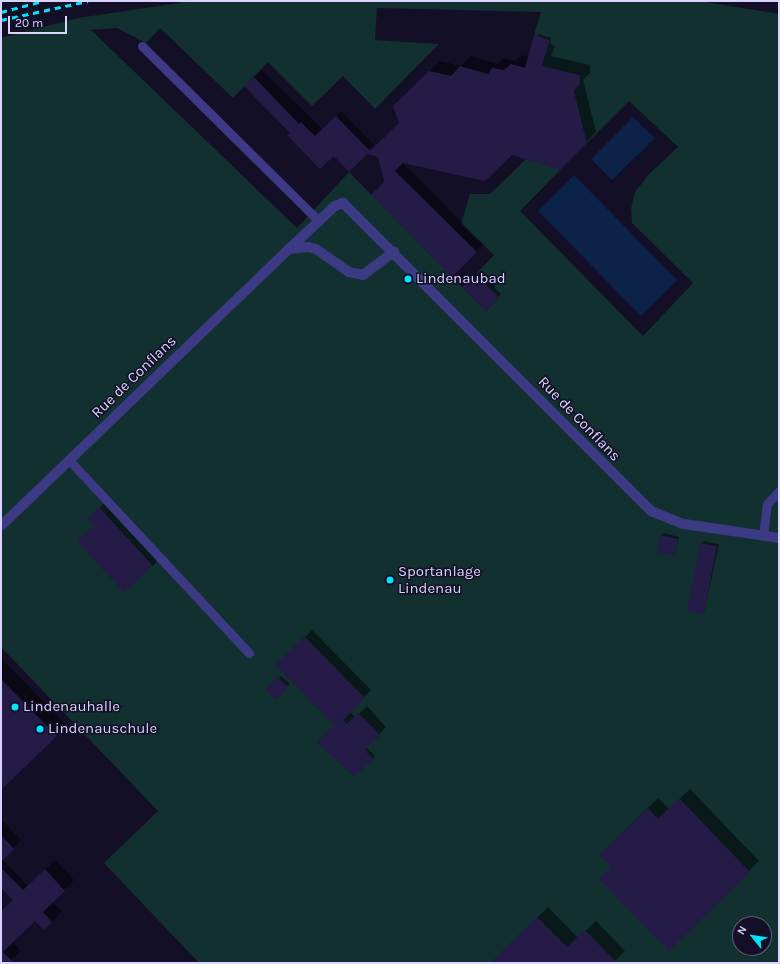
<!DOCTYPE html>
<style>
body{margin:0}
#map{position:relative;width:780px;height:964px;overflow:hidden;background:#130f26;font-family:Karla,sans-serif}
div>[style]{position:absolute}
.green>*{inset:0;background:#12302f}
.water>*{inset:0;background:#0c2248}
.shadow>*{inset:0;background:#0007}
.building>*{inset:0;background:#241b47}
.lane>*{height:9px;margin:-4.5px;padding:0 4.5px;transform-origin:4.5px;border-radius:4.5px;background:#3d3a85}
.street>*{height:10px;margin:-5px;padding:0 5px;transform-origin:5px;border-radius:5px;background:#3d3a85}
.rail>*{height:3px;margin-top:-1.5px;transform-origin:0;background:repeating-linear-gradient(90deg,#00e5ff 0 6px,transparent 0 11px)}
.dots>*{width:11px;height:11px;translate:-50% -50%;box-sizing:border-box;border:2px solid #130f26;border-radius:50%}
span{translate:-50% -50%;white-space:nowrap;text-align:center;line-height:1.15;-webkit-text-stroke:3px #130f26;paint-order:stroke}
.poi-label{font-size:15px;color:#d9d4ff}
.left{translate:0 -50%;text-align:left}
.street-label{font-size:15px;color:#d9d4ff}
.frame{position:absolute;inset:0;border:2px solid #d9d4ff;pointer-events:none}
.north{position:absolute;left:732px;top:916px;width:40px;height:40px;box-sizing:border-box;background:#130f26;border:1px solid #625e7d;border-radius:50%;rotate:300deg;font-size:11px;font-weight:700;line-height:16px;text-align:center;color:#d9d4ff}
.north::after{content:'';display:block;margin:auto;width:14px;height:18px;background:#00e5ff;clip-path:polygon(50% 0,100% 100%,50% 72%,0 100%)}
.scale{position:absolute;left:8px;top:16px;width:59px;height:18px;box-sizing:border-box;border:2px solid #d9d4ff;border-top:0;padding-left:5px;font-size:12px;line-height:14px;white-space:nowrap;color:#d9d4ff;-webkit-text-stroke:3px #130f26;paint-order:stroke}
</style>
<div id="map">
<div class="green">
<i style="clip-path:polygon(evenodd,192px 1px,699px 1px,779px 14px,779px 963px,199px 963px,104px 863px,158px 811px,1px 647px,1px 38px,78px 18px,192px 1px,377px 8px,541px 12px,534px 35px,550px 40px,542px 66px,580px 75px,580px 84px,574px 91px,587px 143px,629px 101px,678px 147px,649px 174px,635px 192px,631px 209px,632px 223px,693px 283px,643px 336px,520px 211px,560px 170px,526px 159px,490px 194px,470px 194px,461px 224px,494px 255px,476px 274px,499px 297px,486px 311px,349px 172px,297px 228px,91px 30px,117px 28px,146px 43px,160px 28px,233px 98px,268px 62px,312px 106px,343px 76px,375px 109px,439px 44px,375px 40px,377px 8px,192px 1px,740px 924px,764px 924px,764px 948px,740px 948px,740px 924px)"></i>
</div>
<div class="water">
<i style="clip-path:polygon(633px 117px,655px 138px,612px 180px,591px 159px)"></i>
<i style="clip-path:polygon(574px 175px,677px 280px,641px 316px,538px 211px)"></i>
</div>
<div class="shadow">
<i style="clip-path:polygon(538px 34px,551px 38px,550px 44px,555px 46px,551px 56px,590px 65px,590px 73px,583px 80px,596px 132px,560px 169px,512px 154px,401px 161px,483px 244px,452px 275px,385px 182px,400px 123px,394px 107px,440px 61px,461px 66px,471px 56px,498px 64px,503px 58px,515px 61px,522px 55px,529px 57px)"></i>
<i style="clip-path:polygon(262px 70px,323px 130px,341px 111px,374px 145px,349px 170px,334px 154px,291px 133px,246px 86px)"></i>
<i style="clip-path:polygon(482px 270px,496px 285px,494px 287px,501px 294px,486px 309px,464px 287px)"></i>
<i style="clip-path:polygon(108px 500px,160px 558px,153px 566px,95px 525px,96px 511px)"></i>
<i style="clip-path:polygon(663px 533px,679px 537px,674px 555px,661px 535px)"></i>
<i style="clip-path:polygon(703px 541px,719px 544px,704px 613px,701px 544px)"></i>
<i style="clip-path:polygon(312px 630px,371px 690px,350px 712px,355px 717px,367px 706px,386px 727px,356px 757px,367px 748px,375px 756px,354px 776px,318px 742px,335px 725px,276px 665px)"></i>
<i style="clip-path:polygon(1px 658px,66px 725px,1px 789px)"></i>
<i style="clip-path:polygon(281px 676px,290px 684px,276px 698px,267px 689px)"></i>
<i style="clip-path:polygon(690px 789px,759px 861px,669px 949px,612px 867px,610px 845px,658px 798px,669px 809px)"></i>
<i style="clip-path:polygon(1px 819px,21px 840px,2px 859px,28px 886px,55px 860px,74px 880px,52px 902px,62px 911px,44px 929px,35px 919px,12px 941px,21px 951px,8px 963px,1px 963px,1px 912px,14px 900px,1px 886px)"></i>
<i style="clip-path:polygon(548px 907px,578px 938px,596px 921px,625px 951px,613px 963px,491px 963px)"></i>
</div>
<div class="building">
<i style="clip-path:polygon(534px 35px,550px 40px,542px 66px,580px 75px,580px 84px,574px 91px,587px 143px,560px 170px,512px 155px,485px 181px,403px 163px,395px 171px,477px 252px,452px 277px,371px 195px,384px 182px,378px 157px,367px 154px,349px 172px,334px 156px,320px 169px,287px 135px,290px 133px,244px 86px,254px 77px,299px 124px,301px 122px,315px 136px,336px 116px,370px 151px,399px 123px,393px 106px,429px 71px,451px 76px,460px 66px,488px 74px,492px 68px,504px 70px,511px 64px,525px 68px)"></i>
<i style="clip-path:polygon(476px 274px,499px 297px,486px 311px,462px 287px)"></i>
<i style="clip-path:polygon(99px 507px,153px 566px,124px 593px,77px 541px,94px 525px,87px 518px)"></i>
<i style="clip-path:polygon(660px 535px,678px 539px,674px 556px,657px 552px)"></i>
<i style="clip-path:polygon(700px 543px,717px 546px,704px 614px,687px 611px)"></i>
<i style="clip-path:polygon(304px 636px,365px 698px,343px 720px,347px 724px,358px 713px,380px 735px,365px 750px,373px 759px,354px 777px,317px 742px,334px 725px,275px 665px)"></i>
<i style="clip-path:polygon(278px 677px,288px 687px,276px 700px,265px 689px)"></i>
<i style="clip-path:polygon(1px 679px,57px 736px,1px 790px)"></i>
<i style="clip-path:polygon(679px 798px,750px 872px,669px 951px,599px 879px,611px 867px,599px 855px,648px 808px,658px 819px)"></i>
<i style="clip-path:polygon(1px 835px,14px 849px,1px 862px)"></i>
<i style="clip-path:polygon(1px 868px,23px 890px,45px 869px,65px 891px,43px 912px,52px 922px,44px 930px,35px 921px,3px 952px,12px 961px,10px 963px,1px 963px,1px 911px,13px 900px,1px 888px)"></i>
<i style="clip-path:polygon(537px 917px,567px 947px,585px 930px,616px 962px,490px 963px)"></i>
</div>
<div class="lane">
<i style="left:142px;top:46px;width:249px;rotate:44.7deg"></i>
<i style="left:69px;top:460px;width:264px;rotate:47deg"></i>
<i style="left:763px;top:536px;width:32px;rotate:-83deg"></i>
<i style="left:767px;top:504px;width:18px;rotate:-47deg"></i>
</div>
<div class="street">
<i style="left:289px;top:249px;width:19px;rotate:-6deg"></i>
<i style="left:308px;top:247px;width:8px;rotate:14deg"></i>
<i style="left:316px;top:249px;width:40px;rotate:34.9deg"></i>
<i style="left:349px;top:272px;width:14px;rotate:12deg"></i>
<i style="left:363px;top:275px;width:39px;rotate:-37deg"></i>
<i style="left:1px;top:526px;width:400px;rotate:-43.9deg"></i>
<i style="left:289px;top:249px;width:63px;rotate:-43.1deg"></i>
<i style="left:335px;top:206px;width:9px;rotate:-21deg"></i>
<i style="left:343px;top:203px;width:436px;rotate:45deg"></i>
<i style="left:651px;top:511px;width:35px;rotate:22deg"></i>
<i style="left:684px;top:524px;width:96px;rotate:8.4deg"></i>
</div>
<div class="rail">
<i style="left:1px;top:12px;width:43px;rotate:-14.7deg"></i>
<i style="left:1px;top:20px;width:89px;rotate:-12.3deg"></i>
</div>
<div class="dots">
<i style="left:408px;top:279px;background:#00e5ff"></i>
<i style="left:390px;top:580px;background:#00e5ff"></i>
<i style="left:15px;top:707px;background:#00e5ff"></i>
<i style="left:40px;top:729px;background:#00e5ff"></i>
</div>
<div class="poi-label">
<span class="left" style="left:416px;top:279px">Lindenaubad</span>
<span class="left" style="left:398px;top:580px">Sportanlage<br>Lindenau</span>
<span class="left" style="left:23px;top:707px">Lindenauhalle</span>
<span class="left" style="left:48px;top:729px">Lindenauschule</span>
</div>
<div class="street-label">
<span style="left:134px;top:377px;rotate:-44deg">Rue de Conflans</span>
<span style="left:579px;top:419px;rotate:46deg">Rue de Conflans</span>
</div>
<div class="frame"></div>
<div class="north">N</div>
<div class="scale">20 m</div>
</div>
